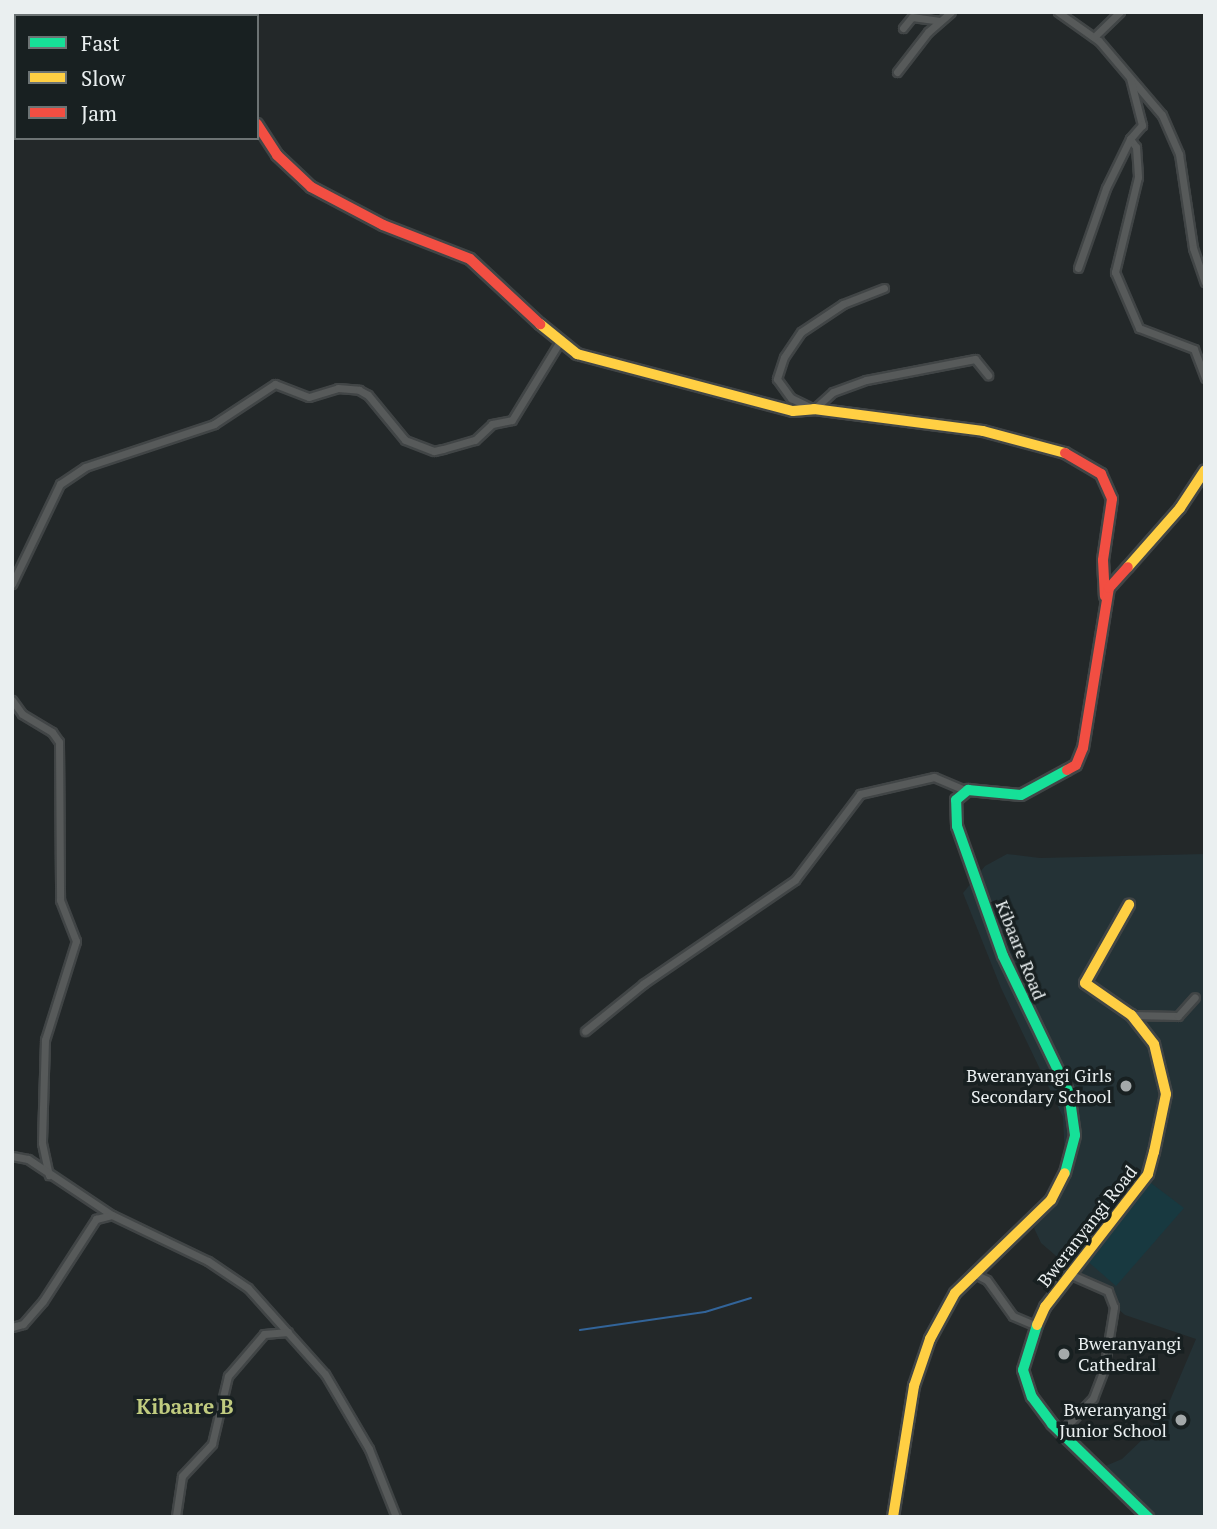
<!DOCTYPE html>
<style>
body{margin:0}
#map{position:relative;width:1217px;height:1529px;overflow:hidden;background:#232829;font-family:"PT Serif",serif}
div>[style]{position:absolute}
.built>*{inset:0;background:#243236}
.green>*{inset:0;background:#183940}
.stream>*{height:2px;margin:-1px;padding:0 1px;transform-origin:1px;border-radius:1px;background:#326499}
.roads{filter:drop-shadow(2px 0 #414546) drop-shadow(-2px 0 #414546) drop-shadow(0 2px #414546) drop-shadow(0 -2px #414546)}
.street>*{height:7px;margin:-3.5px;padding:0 3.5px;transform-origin:3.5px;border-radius:3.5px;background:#575a5a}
.fast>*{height:10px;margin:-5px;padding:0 5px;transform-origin:5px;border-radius:5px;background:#16e098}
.slow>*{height:10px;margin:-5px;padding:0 5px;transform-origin:5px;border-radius:5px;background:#ffcf43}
.jam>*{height:10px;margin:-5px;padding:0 5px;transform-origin:5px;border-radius:5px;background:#f24e42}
.dots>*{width:19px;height:19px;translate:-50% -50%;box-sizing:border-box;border:4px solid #182021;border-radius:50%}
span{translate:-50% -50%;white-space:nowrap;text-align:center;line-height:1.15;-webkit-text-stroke:7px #182021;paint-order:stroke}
.street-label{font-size:18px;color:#eaeff0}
.poi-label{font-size:18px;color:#eaeff0}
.right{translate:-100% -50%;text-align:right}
.left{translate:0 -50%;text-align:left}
.quarter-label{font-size:21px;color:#c0cb7f;font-weight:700}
.frame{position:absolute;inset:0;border:14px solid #eaeff0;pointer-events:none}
.legend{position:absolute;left:14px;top:14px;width:245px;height:126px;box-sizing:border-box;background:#182021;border:2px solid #6c7374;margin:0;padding:9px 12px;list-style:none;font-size:21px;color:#eaeff0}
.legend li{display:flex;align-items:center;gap:14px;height:35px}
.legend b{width:35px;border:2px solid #6c7374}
</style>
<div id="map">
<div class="built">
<i style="clip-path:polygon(1007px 854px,1040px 858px,1205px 854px,1205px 1517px,1146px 1517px,1103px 1467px,1122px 1459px,1147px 1435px,1168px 1405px,1196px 1339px,1125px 1315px,1041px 1243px,1034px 1228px,1055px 1198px,1065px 1160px,1063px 1117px,1001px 988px,963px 893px,985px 866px)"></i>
</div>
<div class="green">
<i style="clip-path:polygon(1147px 1180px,1184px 1208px,1116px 1286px,1085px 1259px)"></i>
</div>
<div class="stream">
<i style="left:580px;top:1330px;width:126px;rotate:-8.2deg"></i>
<i style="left:705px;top:1312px;width:48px;rotate:-16.9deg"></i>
</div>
<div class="roads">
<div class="street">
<i style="left:1058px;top:12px;width:50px;rotate:35.3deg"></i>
<i style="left:1099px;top:41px;width:97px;rotate:49.6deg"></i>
<i style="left:1162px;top:115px;width:43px;rotate:66.4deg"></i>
<i style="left:1179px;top:154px;width:95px;rotate:81.5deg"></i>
<i style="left:1193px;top:248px;width:36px;rotate:71deg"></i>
<i style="left:196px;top:16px;width:4px;rotate:-63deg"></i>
<i style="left:903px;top:28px;width:14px;rotate:-51deg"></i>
<i style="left:912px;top:17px;width:28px;rotate:8deg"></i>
<i style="left:1094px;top:37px;width:36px;rotate:-44deg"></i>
<i style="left:897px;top:72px;width:51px;rotate:-52.2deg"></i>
<i style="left:928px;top:32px;width:30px;rotate:-41deg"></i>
<i style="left:1130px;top:78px;width:49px;rotate:75.7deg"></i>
<i style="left:1142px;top:125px;width:18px;rotate:131deg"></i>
<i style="left:1130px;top:139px;width:10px;rotate:53deg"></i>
<i style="left:1136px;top:147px;width:30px;rotate:86deg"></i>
<i style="left:1138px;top:177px;width:98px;rotate:103.6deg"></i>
<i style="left:1115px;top:272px;width:61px;rotate:66.8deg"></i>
<i style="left:1139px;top:328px;width:59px;rotate:20.9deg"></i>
<i style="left:1194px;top:349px;width:31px;rotate:69deg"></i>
<i style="left:1078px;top:268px;width:85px;rotate:-70.7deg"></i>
<i style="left:1106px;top:188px;width:55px;rotate:-63.9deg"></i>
<i style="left:884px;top:288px;width:44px;rotate:158.7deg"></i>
<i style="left:843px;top:304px;width:50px;rotate:146.3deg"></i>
<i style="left:801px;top:332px;width:30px;rotate:124deg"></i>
<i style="left:784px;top:357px;width:23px;rotate:108deg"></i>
<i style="left:777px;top:379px;width:24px;rotate:54deg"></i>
<i style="left:791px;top:398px;width:25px;rotate:26deg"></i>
<i style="left:814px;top:409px;width:25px;rotate:-42deg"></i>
<i style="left:833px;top:392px;width:35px;rotate:-20deg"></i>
<i style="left:866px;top:380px;width:111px;rotate:-10.9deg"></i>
<i style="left:975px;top:359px;width:21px;rotate:51deg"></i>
<i style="left:12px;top:584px;width:111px;rotate:-64.4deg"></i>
<i style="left:60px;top:484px;width:30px;rotate:-34deg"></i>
<i style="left:85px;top:467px;width:136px;rotate:-18.4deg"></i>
<i style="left:214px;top:424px;width:73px;rotate:-33.3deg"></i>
<i style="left:275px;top:384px;width:36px;rotate:21deg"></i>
<i style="left:309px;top:397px;width:30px;rotate:-17deg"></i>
<i style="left:338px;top:388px;width:21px;rotate:5deg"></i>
<i style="left:359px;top:390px;width:10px;rotate:29deg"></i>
<i style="left:368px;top:395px;width:58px;rotate:50.6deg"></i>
<i style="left:405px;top:440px;width:31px;rotate:21deg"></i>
<i style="left:434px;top:451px;width:9px;rotate:-13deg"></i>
<i style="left:443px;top:449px;width:33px;rotate:-16deg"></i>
<i style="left:475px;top:440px;width:23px;rotate:-43deg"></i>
<i style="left:492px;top:424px;width:20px;rotate:-11deg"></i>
<i style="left:512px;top:420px;width:90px;rotate:-58.6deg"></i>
<i style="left:12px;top:700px;width:17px;rotate:54deg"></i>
<i style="left:22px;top:714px;width:35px;rotate:31deg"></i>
<i style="left:52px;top:732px;width:12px;rotate:55deg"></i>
<i style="left:59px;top:742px;width:158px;rotate:89.6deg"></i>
<i style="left:60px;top:900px;width:44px;rotate:68.7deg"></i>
<i style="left:76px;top:941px;width:104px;rotate:107.4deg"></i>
<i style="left:45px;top:1040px;width:103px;rotate:91.7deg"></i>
<i style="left:42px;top:1143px;width:33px;rotate:78deg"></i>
<i style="left:1131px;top:1015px;width:47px;rotate:1.2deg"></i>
<i style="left:1178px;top:1016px;width:25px;rotate:-48deg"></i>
<i style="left:585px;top:1031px;width:75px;rotate:-39deg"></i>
<i style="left:643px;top:984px;width:184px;rotate:-34.4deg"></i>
<i style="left:795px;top:880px;width:108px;rotate:-52.9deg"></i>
<i style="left:860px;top:794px;width:76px;rotate:-12.9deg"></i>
<i style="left:934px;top:777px;width:34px;rotate:23deg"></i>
<i style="left:12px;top:1156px;width:16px;rotate:11deg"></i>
<i style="left:28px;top:1159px;width:101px;rotate:33.7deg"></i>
<i style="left:112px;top:1215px;width:106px;rotate:25.6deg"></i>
<i style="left:208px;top:1261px;width:48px;rotate:34deg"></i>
<i style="left:248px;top:1288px;width:115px;rotate:48.2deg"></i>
<i style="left:325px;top:1374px;width:87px;rotate:59.6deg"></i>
<i style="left:369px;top:1449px;width:73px;rotate:68.3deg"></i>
<i style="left:975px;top:1274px;width:13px;rotate:27deg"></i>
<i style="left:987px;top:1280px;width:44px;rotate:54.2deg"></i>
<i style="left:1013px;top:1316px;width:25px;rotate:23deg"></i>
<i style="left:12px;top:1327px;width:11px;rotate:-15deg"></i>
<i style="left:23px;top:1324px;width:30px;rotate:-49deg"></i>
<i style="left:43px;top:1301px;width:98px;rotate:-57.1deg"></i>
<i style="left:96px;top:1219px;width:16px;rotate:-14deg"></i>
<i style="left:1061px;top:1432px;width:47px;rotate:-46.7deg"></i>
<i style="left:1093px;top:1398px;width:31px;rotate:-69deg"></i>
<i style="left:1104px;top:1369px;width:63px;rotate:-80.8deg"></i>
<i style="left:1114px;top:1307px;width:17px;rotate:-111deg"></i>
<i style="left:1108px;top:1291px;width:43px;rotate:-156.4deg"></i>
<i style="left:176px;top:1516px;width:40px;rotate:-81.5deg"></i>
<i style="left:182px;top:1476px;width:44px;rotate:-46.8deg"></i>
<i style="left:212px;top:1444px;width:70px;rotate:-76.8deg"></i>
<i style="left:228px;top:1376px;width:55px;rotate:-49.4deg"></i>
<i style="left:264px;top:1334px;width:24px;rotate:-5deg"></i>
</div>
<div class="fast">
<i style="left:1065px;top:1173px;width:39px;rotate:-75deg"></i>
<i style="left:1075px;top:1135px;width:42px;rotate:-98.1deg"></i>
<i style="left:1069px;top:1093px;width:152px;rotate:-115.7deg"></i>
<i style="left:1003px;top:956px;width:138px;rotate:-109.5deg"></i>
<i style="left:957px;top:826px;width:26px;rotate:-92deg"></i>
<i style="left:956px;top:800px;width:16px;rotate:-40deg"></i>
<i style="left:968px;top:790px;width:53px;rotate:5.4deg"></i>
<i style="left:1021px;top:795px;width:52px;rotate:-28.5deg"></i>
<i style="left:1037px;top:1325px;width:47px;rotate:107.3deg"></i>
<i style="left:1023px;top:1370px;width:28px;rotate:72deg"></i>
<i style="left:1032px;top:1397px;width:34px;rotate:53deg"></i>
<i style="left:1052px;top:1424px;width:134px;rotate:44.1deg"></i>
</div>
<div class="slow">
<i style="left:540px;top:324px;width:48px;rotate:39deg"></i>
<i style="left:577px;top:354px;width:223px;rotate:14.8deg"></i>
<i style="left:793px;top:411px;width:21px;rotate:-5deg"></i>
<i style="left:814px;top:409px;width:170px;rotate:7.4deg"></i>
<i style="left:983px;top:431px;width:85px;rotate:15deg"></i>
<i style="left:1128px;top:567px;width:79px;rotate:-48.6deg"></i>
<i style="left:1180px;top:508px;width:45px;rotate:-56.7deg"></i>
<i style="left:1037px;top:1325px;width:20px;rotate:-66deg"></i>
<i style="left:1045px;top:1307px;width:168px;rotate:-52.2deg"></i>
<i style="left:1148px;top:1174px;width:23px;rotate:-75deg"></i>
<i style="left:1154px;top:1152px;width:59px;rotate:-78.3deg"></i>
<i style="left:1166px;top:1094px;width:51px;rotate:-103.5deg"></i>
<i style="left:1154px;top:1044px;width:37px;rotate:-128deg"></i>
<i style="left:1131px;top:1015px;width:56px;rotate:-145.2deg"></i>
<i style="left:1085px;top:983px;width:90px;rotate:-60.6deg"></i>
<i style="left:893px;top:1517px;width:133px;rotate:-80.9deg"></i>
<i style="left:914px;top:1386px;width:50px;rotate:-71.2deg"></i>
<i style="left:930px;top:1339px;width:52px;rotate:-61.5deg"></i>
<i style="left:955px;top:1293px;width:134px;rotate:-44.1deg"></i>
<i style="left:1051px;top:1200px;width:30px;rotate:-63deg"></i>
</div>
<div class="jam">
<i style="left:257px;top:124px;width:37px;rotate:57deg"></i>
<i style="left:277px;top:155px;width:47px;rotate:43.3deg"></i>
<i style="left:311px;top:187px;width:81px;rotate:27.8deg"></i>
<i style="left:383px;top:225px;width:93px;rotate:21.3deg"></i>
<i style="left:470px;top:259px;width:96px;rotate:42.9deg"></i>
<i style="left:1065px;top:453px;width:42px;rotate:30.3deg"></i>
<i style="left:1101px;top:474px;width:27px;rotate:66deg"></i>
<i style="left:1112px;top:499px;width:62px;rotate:98.4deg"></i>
<i style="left:1103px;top:560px;width:36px;rotate:87deg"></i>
<i style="left:1067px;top:770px;width:10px;rotate:-29deg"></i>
<i style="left:1076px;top:765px;width:18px;rotate:-68deg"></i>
<i style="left:1083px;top:748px;width:162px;rotate:-80.8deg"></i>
<i style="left:1109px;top:588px;width:28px;rotate:-48deg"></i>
</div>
</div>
<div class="dots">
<i style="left:1126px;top:1086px;background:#a4a9aa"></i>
<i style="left:1064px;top:1354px;background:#a4a9aa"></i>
<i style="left:1181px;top:1420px;background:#a4a9aa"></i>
</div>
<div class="street-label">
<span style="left:1021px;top:950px;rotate:68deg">Kibaare Road</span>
<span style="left:1087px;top:1226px;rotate:-52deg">Bweranyangi Road</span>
</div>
<div class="poi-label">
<span class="right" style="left:1112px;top:1086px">Bweranyangi Girls<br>Secondary School</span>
<span class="left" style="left:1078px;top:1354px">Bweranyangi<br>Cathedral</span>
<span class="right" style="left:1167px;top:1420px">Bweranyangi<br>Junior School</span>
</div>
<div class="quarter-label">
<span style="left:185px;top:1406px">Kibaare B</span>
</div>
<div class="frame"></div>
<ul class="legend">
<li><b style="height:9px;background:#16e098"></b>Fast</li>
<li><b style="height:9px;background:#ffcf43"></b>Slow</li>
<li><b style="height:9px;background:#f24e42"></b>Jam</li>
</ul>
</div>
